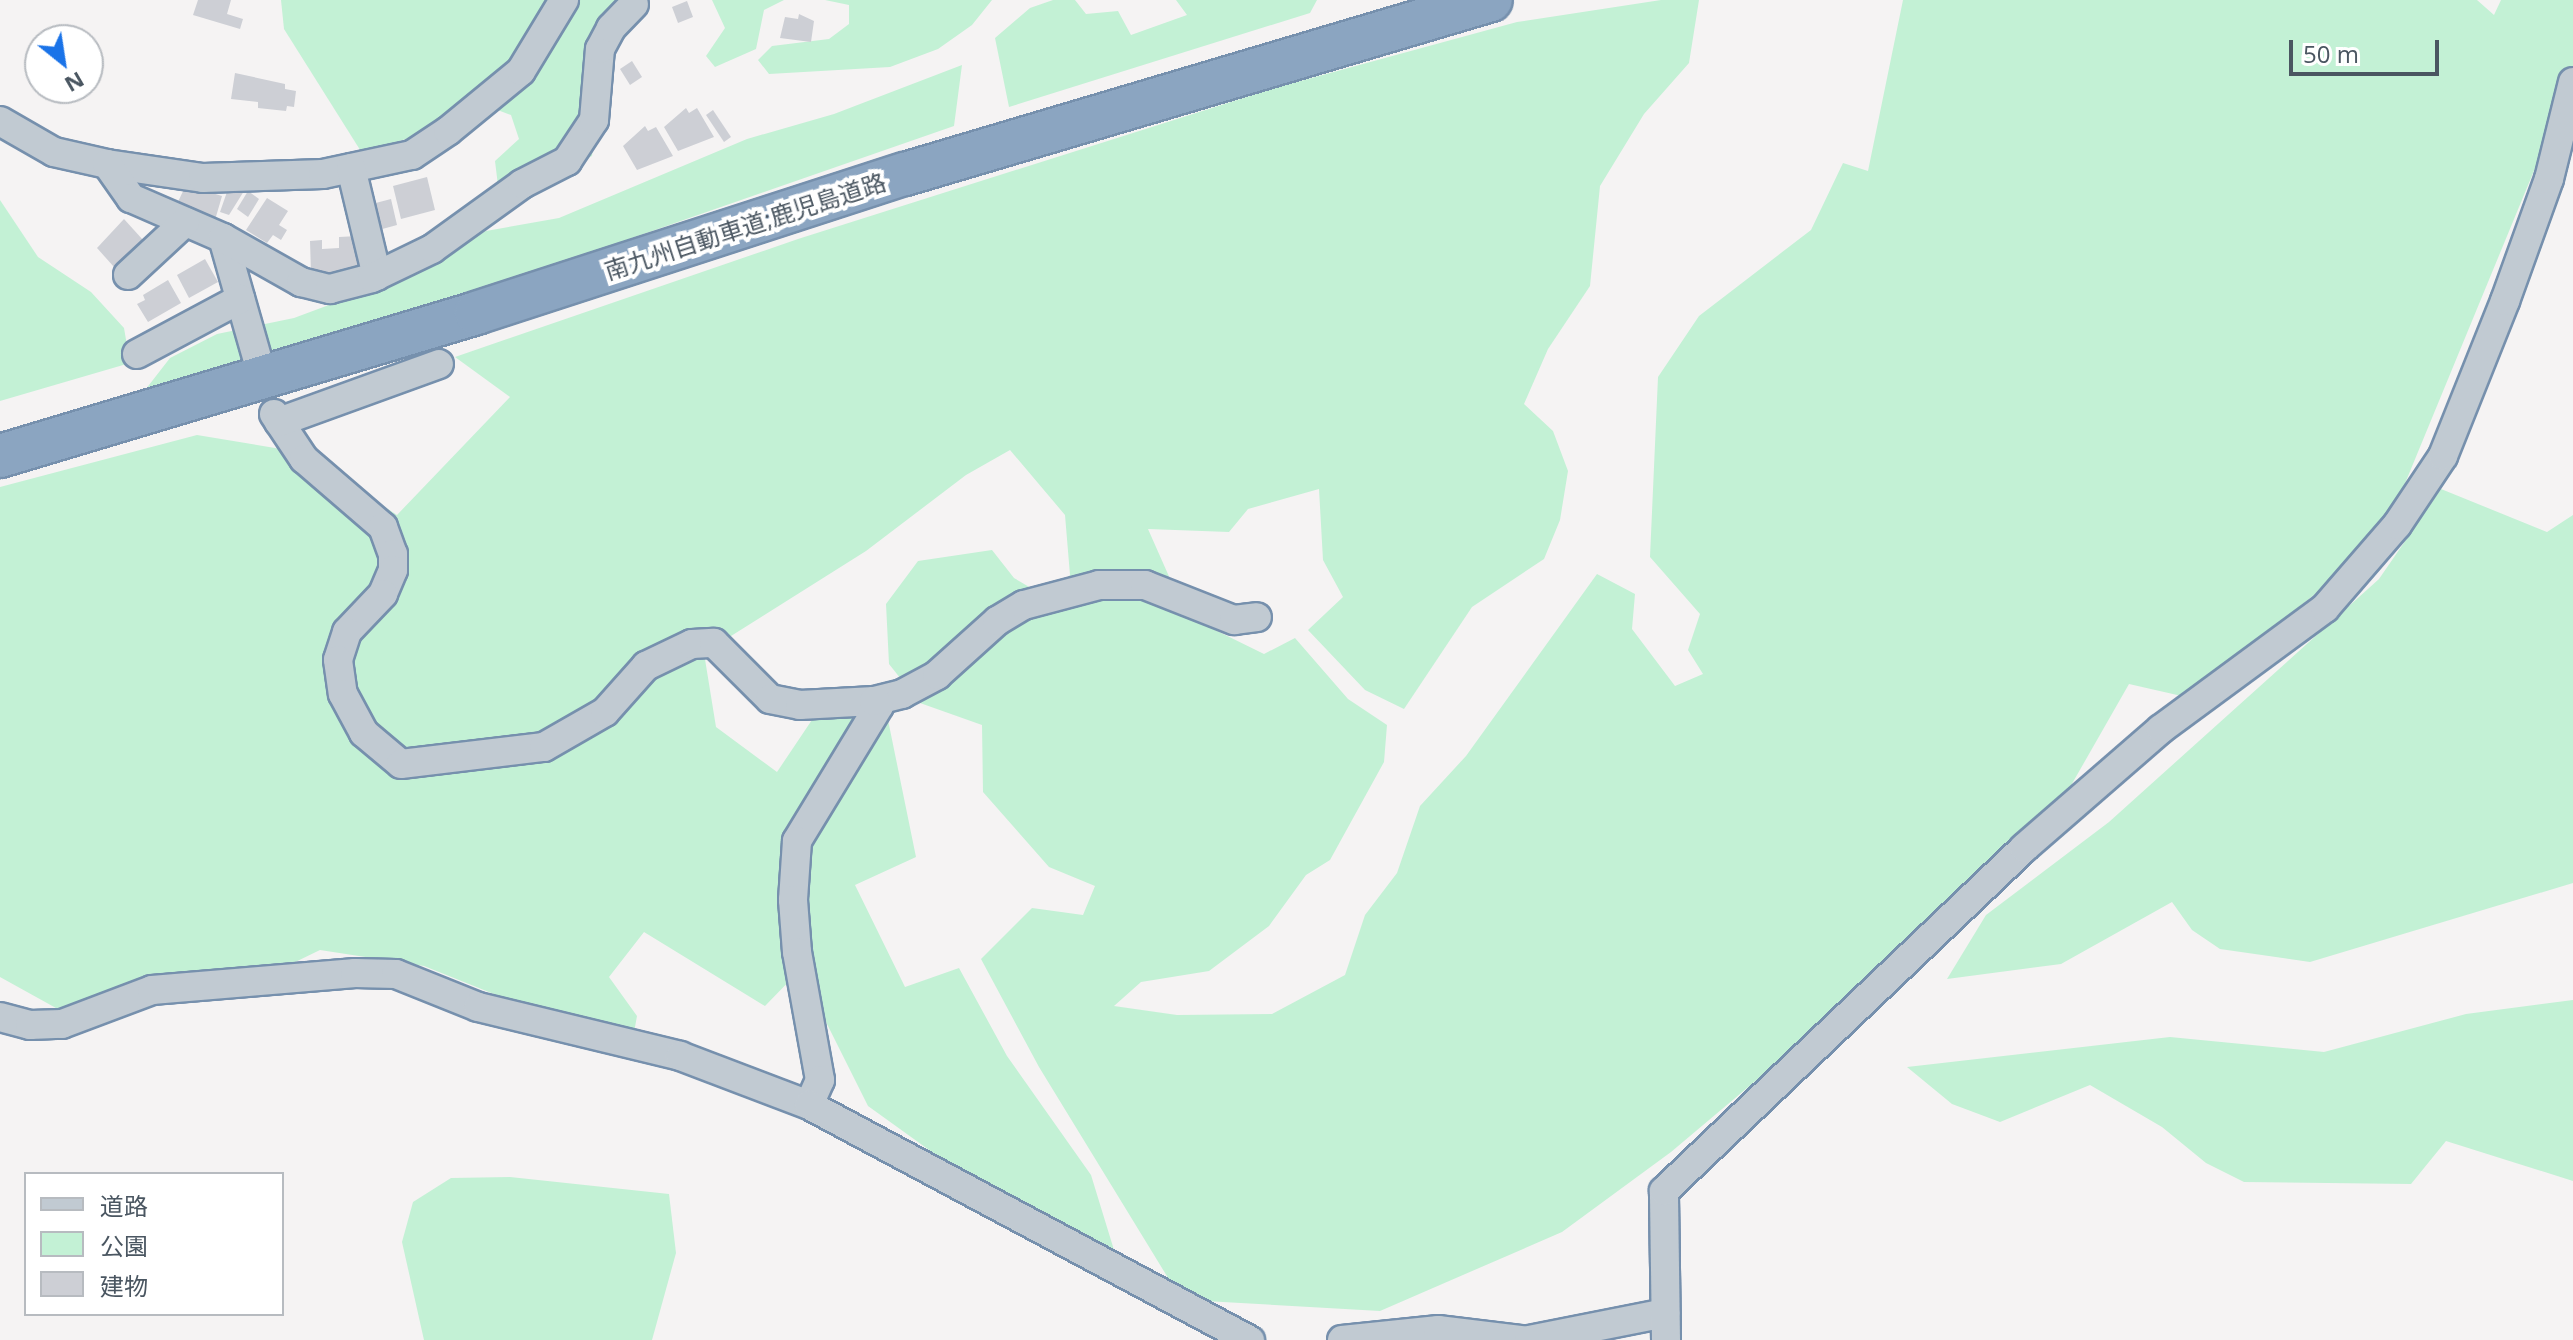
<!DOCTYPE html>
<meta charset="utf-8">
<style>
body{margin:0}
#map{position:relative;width:2573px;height:1340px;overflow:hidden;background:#f5f3f3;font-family:"Open Sans","Noto Sans JP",sans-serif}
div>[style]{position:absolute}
.green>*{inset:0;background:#c3f1d5}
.building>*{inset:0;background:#cdcfd5}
.roads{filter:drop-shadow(2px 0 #7690ad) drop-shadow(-2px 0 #7690ad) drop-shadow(0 2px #7690ad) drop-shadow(0 -2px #7690ad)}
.minor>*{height:28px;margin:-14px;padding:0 14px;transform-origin:14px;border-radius:14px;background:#c1cad2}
.highway>*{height:42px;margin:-21px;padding:0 21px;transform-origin:21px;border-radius:21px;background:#8ba5c1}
span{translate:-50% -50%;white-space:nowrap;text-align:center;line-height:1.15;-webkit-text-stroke:8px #fff;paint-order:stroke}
.street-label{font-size:24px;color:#4a5661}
.legend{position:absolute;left:24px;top:1172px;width:260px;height:144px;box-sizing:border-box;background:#fff;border:2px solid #b7bbc0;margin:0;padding:10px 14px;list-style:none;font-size:24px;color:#4a5661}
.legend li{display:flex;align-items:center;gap:16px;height:40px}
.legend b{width:40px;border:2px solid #b7bbc0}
.north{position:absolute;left:24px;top:24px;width:80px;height:80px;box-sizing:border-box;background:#fff;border:2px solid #b7bbc0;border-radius:50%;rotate:150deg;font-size:22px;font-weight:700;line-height:32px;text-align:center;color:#4a5661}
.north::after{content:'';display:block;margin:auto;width:28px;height:36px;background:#1a73e8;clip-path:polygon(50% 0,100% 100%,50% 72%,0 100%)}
.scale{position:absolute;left:2289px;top:40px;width:150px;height:36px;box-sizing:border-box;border:4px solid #4a5661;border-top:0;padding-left:10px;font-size:24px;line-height:28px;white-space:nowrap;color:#4a5661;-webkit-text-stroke:6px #fff;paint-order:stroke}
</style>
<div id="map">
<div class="green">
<i style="clip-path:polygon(281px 0,561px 0,531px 49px,459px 122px,362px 153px,284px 29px)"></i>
<i style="clip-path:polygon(575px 0,633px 0,608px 21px,592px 156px,500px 202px,495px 161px,519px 139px,511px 115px,495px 109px)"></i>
<i style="clip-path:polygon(712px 0,784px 0,764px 10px,756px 49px,715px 67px,706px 56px,725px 28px)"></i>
<i style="clip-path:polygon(825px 0,992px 0,972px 25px,938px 49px,890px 67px,769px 74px,758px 60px,772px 46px,829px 39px,849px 24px,849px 5px)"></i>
<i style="clip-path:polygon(1053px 0,1075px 0,1086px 14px,1118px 11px,1131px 35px,1187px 15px,1176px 0,1317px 0,1310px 13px,1009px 107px,995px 38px,1030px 8px)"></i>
<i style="clip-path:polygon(1661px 0,1699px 0,1689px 63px,1644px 114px,1600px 186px,1590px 286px,1548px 349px,1524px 404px,1553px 431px,1568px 471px,1560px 520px,1544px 559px,1472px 607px,1404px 709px,1365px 690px,1308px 630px,1343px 597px,1323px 560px,1319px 489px,1248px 509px,1229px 532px,1148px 529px,1175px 590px,1207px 626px,1264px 654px,1295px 638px,1348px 699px,1387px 725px,1384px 762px,1330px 860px,1306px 875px,1269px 926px,1209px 971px,1141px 982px,1114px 1006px,1177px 1015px,1272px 1014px,1345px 975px,1365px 915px,1397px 873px,1420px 806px,1466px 756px,1597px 574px,1635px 594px,1632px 629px,1675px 686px,1703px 674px,1688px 650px,1700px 614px,1650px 557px,1658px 377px,1699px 316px,1811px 230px,1843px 163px,1868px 171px,1903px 0,2477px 0,2494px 15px,2501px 0,2573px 0,2573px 76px,2399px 498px,2340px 574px,2186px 697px,2129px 684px,2069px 789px,1922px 941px,1671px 1152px,1562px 1232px,1380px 1311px,1205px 1301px,1173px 1286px,1039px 1067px,981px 959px,1032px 908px,1083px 915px,1095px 886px,1049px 867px,983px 792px,982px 725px,920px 703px,889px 664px,886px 604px,918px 561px,992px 550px,1014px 578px,1048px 598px,1070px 575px,1065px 515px,1010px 450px,966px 475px,866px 551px,704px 653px,716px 727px,777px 772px,824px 702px,887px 715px,916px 857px,855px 885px,905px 987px,959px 968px,1007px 1056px,1091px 1175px,1114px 1250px,1000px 1201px,868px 1106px,800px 970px,765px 1006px,644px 932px,609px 977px,637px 1016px,631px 1049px,424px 966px,320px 950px,287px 966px,74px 1018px,0 977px,0 487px,197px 435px,305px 453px,397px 515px,510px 397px,455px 357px,798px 239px,1275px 88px,1517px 22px)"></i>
<i style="clip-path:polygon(962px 65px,954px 126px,471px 294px,142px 394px,170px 358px,217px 334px,294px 318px,361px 293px,486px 231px,559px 218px,747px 139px,834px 114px)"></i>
<i style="clip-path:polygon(0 200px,38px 257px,91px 292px,124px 328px,130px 363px,0 401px)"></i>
<i style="clip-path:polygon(2441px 489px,2547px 532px,2573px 515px,2573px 883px,2310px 962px,2220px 949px,2192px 930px,2172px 902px,2061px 964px,1947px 979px,1986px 915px,2109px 822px,2379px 579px)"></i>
<i style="clip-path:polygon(2573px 1000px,2573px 1181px,2446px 1141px,2411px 1184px,2244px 1182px,2206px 1163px,2162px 1127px,2090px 1085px,2000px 1122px,1952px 1104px,1907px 1067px,2170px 1037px,2324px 1052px,2466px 1014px)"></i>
<i style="clip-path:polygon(510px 1177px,669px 1194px,676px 1253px,652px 1340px,424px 1340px,402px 1242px,413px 1202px,451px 1178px)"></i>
</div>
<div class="building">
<i style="clip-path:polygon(198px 0,231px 0,227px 14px,243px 19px,240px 29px,193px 15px)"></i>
<i style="clip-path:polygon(687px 1px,693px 17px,678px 23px,672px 7px)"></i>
<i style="clip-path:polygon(799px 14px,814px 21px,811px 42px,780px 38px,785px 17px,798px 19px)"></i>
<i style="clip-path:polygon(632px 61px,642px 77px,630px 85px,620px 69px)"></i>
<i style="clip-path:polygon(235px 73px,285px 84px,285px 89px,296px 91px,294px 107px,287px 106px,286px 111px,258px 108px,258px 102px,231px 99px)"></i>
<i style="clip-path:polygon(686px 108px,689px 113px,697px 108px,714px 137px,678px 151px,664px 127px)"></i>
<i style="clip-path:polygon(713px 110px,731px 137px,724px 142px,706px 115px)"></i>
<i style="clip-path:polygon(645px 126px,648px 131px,656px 127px,673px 156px,637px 170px,623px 146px)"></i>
<i style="clip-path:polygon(427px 177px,435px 210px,401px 219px,393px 186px)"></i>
<i style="clip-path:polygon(186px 185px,222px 196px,215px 220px,175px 208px)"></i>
<i style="clip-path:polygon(228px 189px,244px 191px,229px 215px,220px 212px)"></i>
<i style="clip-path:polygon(248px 191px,259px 199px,248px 217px,237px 209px)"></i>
<i style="clip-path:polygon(267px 198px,288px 211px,279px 225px,287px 230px,281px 240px,273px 235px,267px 243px,246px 230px)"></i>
<i style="clip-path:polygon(391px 199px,397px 225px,375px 231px,368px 205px)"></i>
<i style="clip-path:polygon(124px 219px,143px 240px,114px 267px,97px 248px)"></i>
<i style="clip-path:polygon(358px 236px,359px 272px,311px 273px,310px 241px,322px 240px,322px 249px,339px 248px,339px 237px)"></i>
<i style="clip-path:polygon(205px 259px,218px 282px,189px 298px,177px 275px)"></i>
<i style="clip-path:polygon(168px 280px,181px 303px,148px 322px,137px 304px,145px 300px,143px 295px)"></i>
</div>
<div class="roads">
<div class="minor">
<i style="left:0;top:121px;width:62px;rotate:29.9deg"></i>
<i style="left:54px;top:152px;width:54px;rotate:12.8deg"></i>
<i style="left:107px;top:164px;width:97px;rotate:8.3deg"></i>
<i style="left:203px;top:178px;width:120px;rotate:-1.9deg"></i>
<i style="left:323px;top:174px;width:91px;rotate:-12.1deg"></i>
<i style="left:412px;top:155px;width:43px;rotate:-33.7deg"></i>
<i style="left:448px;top:131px;width:94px;rotate:-39.4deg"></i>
<i style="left:521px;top:71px;width:83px;rotate:-58.8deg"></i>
<i style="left:107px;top:164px;width:42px;rotate:54.8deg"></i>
<i style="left:131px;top:198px;width:100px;rotate:23.5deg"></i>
<i style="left:223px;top:238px;width:131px;rotate:74.1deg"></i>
<i style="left:351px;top:168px;width:111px;rotate:76.5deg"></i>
<i style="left:223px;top:238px;width:90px;rotate:29.4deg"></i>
<i style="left:301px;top:282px;width:30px;rotate:14deg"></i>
<i style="left:330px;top:289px;width:43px;rotate:-14.7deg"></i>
<i style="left:372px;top:278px;width:67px;rotate:-25.8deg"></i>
<i style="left:432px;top:249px;width:111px;rotate:-35.8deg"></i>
<i style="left:522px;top:184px;width:51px;rotate:-27.1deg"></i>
<i style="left:567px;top:161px;width:49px;rotate:-56.6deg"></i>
<i style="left:594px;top:120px;width:71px;rotate:-85.2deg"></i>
<i style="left:600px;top:49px;width:24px;rotate:-62deg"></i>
<i style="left:611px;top:28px;width:33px;rotate:-46deg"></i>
<i style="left:128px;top:275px;width:78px;rotate:-42.9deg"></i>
<i style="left:137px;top:354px;width:117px;rotate:-28.1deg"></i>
<i style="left:274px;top:414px;width:54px;rotate:56.3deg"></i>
<i style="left:304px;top:459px;width:104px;rotate:40.7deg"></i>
<i style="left:383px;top:527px;width:29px;rotate:70deg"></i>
<i style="left:393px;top:554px;width:16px;rotate:90deg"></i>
<i style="left:393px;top:570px;width:26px;rotate:113deg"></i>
<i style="left:383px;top:594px;width:52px;rotate:133.5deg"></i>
<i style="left:347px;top:632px;width:29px;rotate:108deg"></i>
<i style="left:338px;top:660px;width:34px;rotate:82deg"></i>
<i style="left:343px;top:694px;width:44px;rotate:61.7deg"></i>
<i style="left:364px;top:733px;width:48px;rotate:40deg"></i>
<i style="left:401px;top:764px;width:144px;rotate:-6.8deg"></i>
<i style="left:544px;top:747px;width:70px;rotate:-29.8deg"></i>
<i style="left:605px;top:712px;width:62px;rotate:-48.3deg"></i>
<i style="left:646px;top:666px;width:51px;rotate:-25.6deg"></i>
<i style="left:692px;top:644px;width:22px;rotate:-3deg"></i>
<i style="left:714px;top:643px;width:79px;rotate:45deg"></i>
<i style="left:770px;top:699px;width:31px;rotate:11deg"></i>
<i style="left:800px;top:705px;width:74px;rotate:-3.1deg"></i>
<i style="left:874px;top:701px;width:7px;rotate:45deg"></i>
<i style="left:879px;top:706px;width:158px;rotate:121.3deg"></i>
<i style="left:797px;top:841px;width:59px;rotate:93.9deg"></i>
<i style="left:793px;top:900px;width:52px;rotate:85.6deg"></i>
<i style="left:797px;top:952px;width:130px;rotate:79.8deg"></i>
<i style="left:820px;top:1080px;width:27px;rotate:114deg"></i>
<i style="left:279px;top:422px;width:170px;rotate:-19.9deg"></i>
<i style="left:874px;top:701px;width:29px;rotate:-14deg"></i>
<i style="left:902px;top:694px;width:40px;rotate:-28deg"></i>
<i style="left:937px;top:675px;width:81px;rotate:-42deg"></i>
<i style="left:997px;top:621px;width:31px;rotate:-31deg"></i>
<i style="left:1024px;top:605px;width:78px;rotate:-14.9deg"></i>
<i style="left:1099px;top:585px;width:46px"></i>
<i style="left:1145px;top:585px;width:96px;rotate:21.5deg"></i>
<i style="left:1234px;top:620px;width:23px;rotate:-7deg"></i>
<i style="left:0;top:1017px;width:31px;rotate:15deg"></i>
<i style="left:30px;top:1025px;width:32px;rotate:-2deg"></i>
<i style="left:62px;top:1024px;width:96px;rotate:-20.7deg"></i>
<i style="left:152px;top:990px;width:204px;rotate:-4.8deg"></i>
<i style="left:355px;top:973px;width:41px;rotate:1.4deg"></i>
<i style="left:396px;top:974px;width:88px;rotate:21.9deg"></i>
<i style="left:478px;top:1007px;width:208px;rotate:13.6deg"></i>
<i style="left:680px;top:1056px;width:138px;rotate:20.8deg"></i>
<i style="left:809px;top:1105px;width:500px;rotate:28.1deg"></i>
<i style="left:1342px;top:1340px;width:97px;rotate:-5.9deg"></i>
<i style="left:1438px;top:1330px;width:85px;rotate:6.8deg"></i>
<i style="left:1529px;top:1340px;width:139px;rotate:-11.2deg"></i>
<i style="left:1666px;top:1340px;width:149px;rotate:-90.8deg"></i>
<i style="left:1664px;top:1191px;width:497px;rotate:-43.6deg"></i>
<i style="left:2024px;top:848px;width:181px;rotate:-41deg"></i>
<i style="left:2161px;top:729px;width:204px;rotate:-36.4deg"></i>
<i style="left:2325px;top:608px;width:110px;rotate:-49.1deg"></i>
<i style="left:2397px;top:525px;width:83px;rotate:-56.3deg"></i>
<i style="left:2443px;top:456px;width:167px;rotate:-68.2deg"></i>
<i style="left:2505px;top:301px;width:130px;rotate:-70.2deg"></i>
<i style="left:2549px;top:179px;width:100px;rotate:-76.1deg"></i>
</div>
<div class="highway">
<i style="left:0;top:456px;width:497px;rotate:-16.7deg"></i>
<i style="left:476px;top:313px;width:451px;rotate:-18deg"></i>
<i style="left:905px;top:174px;width:611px;rotate:-16.54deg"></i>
</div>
</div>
<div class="street-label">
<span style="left:745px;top:226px;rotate:-18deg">南九州自動車道;鹿児島道路</span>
</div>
<ul class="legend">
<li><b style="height:10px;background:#c1cad2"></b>道路</li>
<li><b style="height:22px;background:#c3f1d5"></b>公園</li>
<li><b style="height:22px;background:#cdcfd5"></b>建物</li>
</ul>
<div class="north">N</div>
<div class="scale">50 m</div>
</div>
